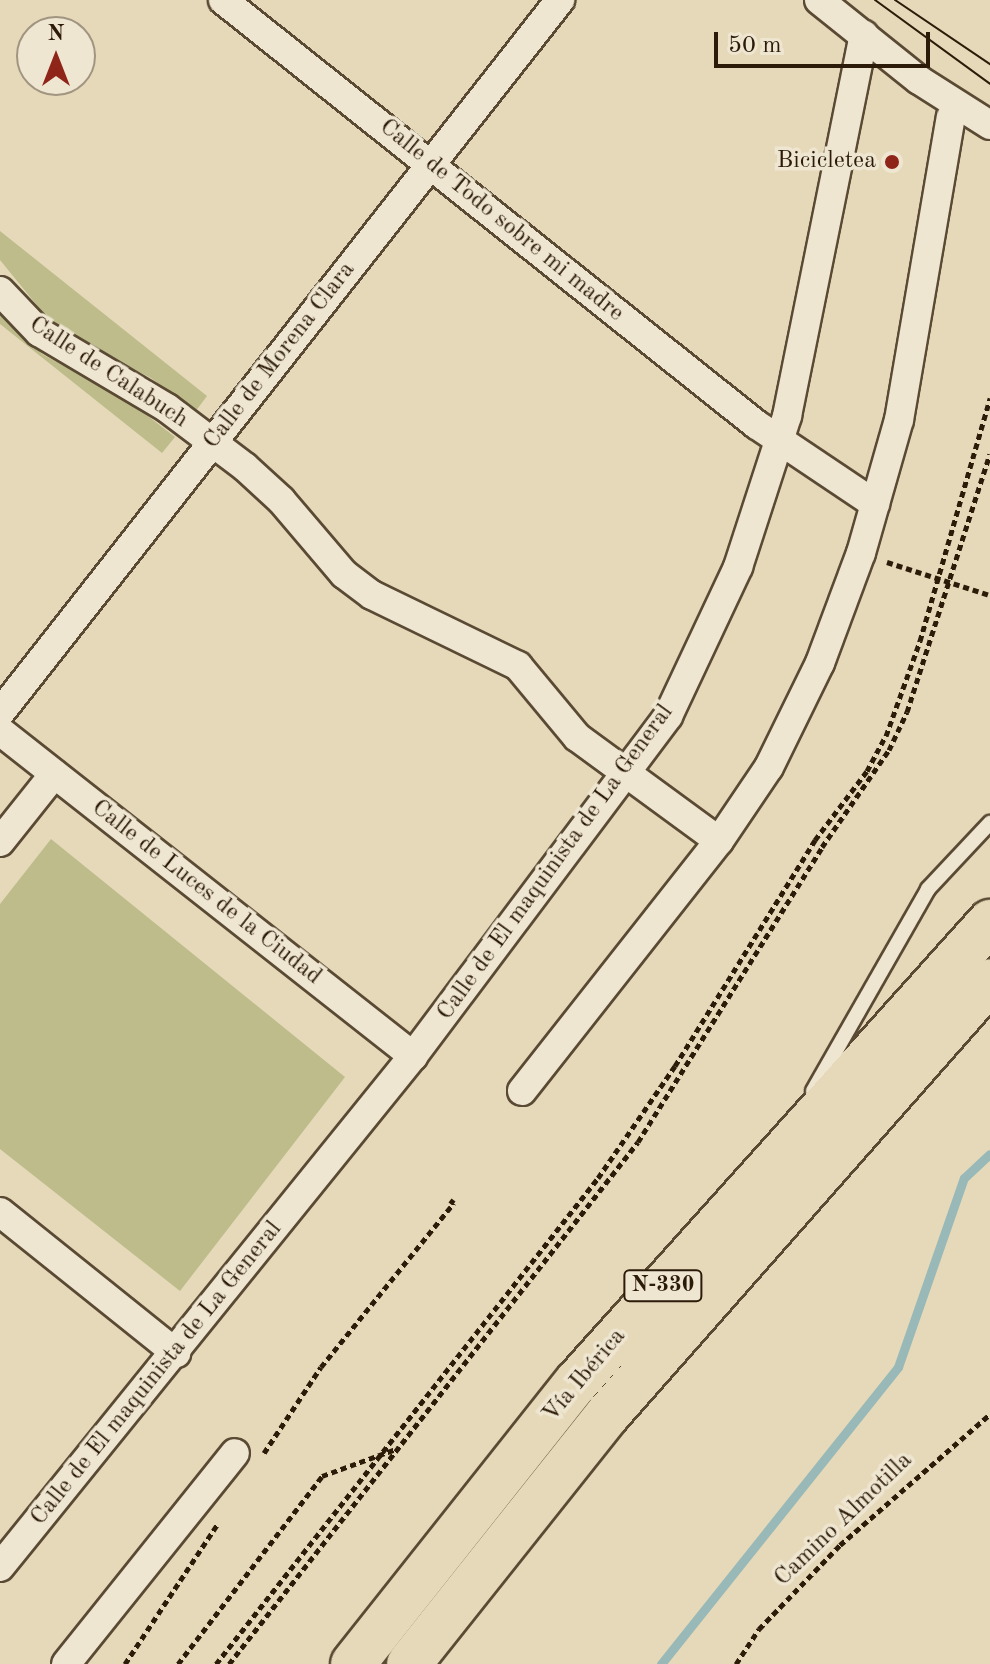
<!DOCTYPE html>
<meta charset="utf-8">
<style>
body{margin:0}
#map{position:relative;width:990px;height:1664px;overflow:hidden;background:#e6d9b9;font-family:"Old Standard TT",serif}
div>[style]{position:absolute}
.green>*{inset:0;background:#bdbc8a}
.stream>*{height:9px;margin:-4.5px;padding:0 4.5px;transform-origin:4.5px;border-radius:4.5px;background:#98b9b7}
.path>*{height:5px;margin-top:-2.5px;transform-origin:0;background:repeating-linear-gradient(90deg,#2b1b08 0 6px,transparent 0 10px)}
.roads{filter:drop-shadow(2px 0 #5a4a34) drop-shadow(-2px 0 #5a4a34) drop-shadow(0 2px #5a4a34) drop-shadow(0 -2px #5a4a34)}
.lane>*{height:14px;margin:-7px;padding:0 7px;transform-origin:7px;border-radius:7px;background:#efe6d2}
.street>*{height:28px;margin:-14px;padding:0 14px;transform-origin:14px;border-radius:14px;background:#efe6d2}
.highway>*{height:44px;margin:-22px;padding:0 22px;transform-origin:22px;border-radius:22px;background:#e6d9b9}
.tram>*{height:2px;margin:-1px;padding:0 1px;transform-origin:1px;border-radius:1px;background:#2b1b08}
.path-bridge>*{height:5px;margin-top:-2.5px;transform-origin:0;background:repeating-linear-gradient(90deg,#2b1b08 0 6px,transparent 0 10px)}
.dots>*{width:22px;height:22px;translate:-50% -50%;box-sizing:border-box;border:4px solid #efe6d2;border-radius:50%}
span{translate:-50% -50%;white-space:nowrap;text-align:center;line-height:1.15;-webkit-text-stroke:7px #efe6d2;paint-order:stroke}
.shield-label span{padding:2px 6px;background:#efe6d2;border:2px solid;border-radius:6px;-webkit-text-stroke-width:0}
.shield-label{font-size:22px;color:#2b1b08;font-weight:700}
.poi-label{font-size:24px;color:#2b1b08}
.right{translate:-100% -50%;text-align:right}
.street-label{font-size:24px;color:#2b1b08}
.north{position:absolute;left:16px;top:16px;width:80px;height:80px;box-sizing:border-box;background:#efe6d2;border:2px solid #a19581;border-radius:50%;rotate:0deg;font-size:22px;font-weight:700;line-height:32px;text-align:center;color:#2b1b08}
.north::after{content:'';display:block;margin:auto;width:28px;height:36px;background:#8f2418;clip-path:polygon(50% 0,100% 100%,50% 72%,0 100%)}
.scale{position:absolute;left:714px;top:32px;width:216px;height:36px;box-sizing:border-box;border:4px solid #2b1b08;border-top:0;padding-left:10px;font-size:24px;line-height:28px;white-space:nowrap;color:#2b1b08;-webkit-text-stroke:6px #efe6d2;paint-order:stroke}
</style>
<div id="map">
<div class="green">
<i style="clip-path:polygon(0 231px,207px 396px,195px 412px,151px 378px,76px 339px,44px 314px,0 260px)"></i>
<i style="clip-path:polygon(0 315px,42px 354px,130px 402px,175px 437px,162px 453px,0 324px)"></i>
<i style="clip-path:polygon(51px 839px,345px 1077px,180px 1291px,0 1149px,0 904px)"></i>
</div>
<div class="stream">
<i style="left:661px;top:1664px;width:380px;rotate:-51.4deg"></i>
<i style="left:898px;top:1367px;width:200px;rotate:-70.8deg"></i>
<i style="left:964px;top:1178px;width:35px;rotate:-43deg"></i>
</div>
<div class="path">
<i style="left:264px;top:1453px;width:103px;rotate:-56.5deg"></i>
<i style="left:321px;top:1367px;width:211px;rotate:-51deg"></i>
<i style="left:454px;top:1203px;width:5px;rotate:-143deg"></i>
<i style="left:125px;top:1664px;width:167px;rotate:-56.5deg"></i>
<i style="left:178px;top:1664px;width:237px;rotate:-52.5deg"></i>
<i style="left:322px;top:1476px;width:82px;rotate:-20deg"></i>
<i style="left:216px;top:1664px;width:618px;rotate:-51.83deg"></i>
<i style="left:598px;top:1178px;width:136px;rotate:-55.5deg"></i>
<i style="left:675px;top:1066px;width:266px;rotate:-58.2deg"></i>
<i style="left:815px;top:840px;width:86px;rotate:-53deg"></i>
<i style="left:867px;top:771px;width:40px;rotate:-62deg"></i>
<i style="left:886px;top:736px;width:101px;rotate:-70.3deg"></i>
<i style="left:920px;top:641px;width:253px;rotate:-73.9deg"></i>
<i style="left:229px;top:1664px;width:663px;rotate:-51.92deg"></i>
<i style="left:638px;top:1142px;width:348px;rotate:-58deg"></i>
<i style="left:822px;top:847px;width:118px;rotate:-55.4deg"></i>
<i style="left:889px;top:750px;width:42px;rotate:-64.7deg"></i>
<i style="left:907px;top:712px;width:271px;rotate:-72.2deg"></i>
<i style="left:736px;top:1664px;width:42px;rotate:-56.7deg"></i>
<i style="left:759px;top:1629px;width:117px;rotate:-46deg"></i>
<i style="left:840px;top:1545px;width:199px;rotate:-41.1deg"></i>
</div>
<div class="roads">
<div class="lane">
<i style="left:813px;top:1091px;width:232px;rotate:-60.3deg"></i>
<i style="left:928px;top:889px;width:91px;rotate:-46.8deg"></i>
</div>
<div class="street">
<i style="left:223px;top:0;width:682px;rotate:38.52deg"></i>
<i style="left:757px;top:425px;width:142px;rotate:33.8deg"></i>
<i style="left:819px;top:0;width:128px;rotate:38.7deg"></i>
<i style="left:919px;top:80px;width:84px;rotate:32.4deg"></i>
<i style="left:0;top:291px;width:57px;rotate:46.4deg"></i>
<i style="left:39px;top:332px;width:149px;rotate:30.7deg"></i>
<i style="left:167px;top:408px;width:98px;rotate:37.1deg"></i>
<i style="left:245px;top:467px;width:49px;rotate:42.5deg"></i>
<i style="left:281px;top:500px;width:97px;rotate:49.6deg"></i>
<i style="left:344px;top:574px;width:35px;rotate:37deg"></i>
<i style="left:372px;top:595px;width:162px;rotate:25.9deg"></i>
<i style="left:518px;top:666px;width:92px;rotate:50.3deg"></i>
<i style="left:577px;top:737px;width:176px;rotate:36.2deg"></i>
<i style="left:0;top:713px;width:907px;rotate:-51.85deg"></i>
<i style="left:0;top:731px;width:526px;rotate:38.2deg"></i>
<i style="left:0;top:842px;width:87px;rotate:-51.5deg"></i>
<i style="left:522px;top:1091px;width:318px;rotate:-51.8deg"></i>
<i style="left:719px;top:841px;width:89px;rotate:-56deg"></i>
<i style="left:769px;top:767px;width:116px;rotate:-63.9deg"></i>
<i style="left:820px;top:663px;width:117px;rotate:-69.6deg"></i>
<i style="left:861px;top:553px;width:138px;rotate:-74.1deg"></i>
<i style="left:899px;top:420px;width:307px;rotate:-80.3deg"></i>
<i style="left:0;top:1212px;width:226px;rotate:38.7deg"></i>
<i style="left:0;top:1567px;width:657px;rotate:-51.05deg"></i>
<i style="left:413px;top:1056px;width:425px;rotate:-53.1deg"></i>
<i style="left:668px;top:716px;width:165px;rotate:-64.8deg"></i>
<i style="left:738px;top:567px;width:159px;rotate:-72deg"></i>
<i style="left:787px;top:416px;width:389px;rotate:-78.6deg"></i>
<i style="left:66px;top:1664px;width:270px;rotate:-51.3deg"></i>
</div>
<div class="highway">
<i style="left:353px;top:1664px;width:359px;rotate:-51.6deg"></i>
<i style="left:576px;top:1383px;width:620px;rotate:-48.07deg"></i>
<i style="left:409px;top:1664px;width:320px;rotate:-51.5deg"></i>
<i style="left:608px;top:1414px;width:577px;rotate:-48.58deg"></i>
</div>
</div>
<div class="tram">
<i style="left:875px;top:0;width:142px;rotate:36.1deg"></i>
<i style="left:895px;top:0;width:115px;rotate:34deg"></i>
</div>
<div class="path-bridge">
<i style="left:887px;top:562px;width:108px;rotate:17.8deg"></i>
</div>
<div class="dots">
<i style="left:892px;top:162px;background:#8f2418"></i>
</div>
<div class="shield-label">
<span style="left:663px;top:1286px">N-330</span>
</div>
<div class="poi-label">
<span class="right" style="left:876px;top:162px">Bicicletea</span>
</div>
<div class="street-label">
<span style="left:501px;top:221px;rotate:39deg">Calle de Todo sobre mi madre</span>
<span style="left:280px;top:356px;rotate:-52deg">Calle de Morena Clara</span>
<span style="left:108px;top:373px;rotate:33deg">Calle de Calabuch</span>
<span style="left:556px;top:863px;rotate:-54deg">Calle de El maquinista de La General</span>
<span style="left:206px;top:893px;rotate:38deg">Calle de Luces de la Ciudad</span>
<span style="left:157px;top:1374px;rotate:-51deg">Calle de El maquinista de La General</span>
<span style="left:585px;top:1376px;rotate:-50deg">Vía Ibérica</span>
<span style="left:844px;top:1520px;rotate:-44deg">Camino Almotilla</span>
</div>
<div class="north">N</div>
<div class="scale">50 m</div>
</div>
